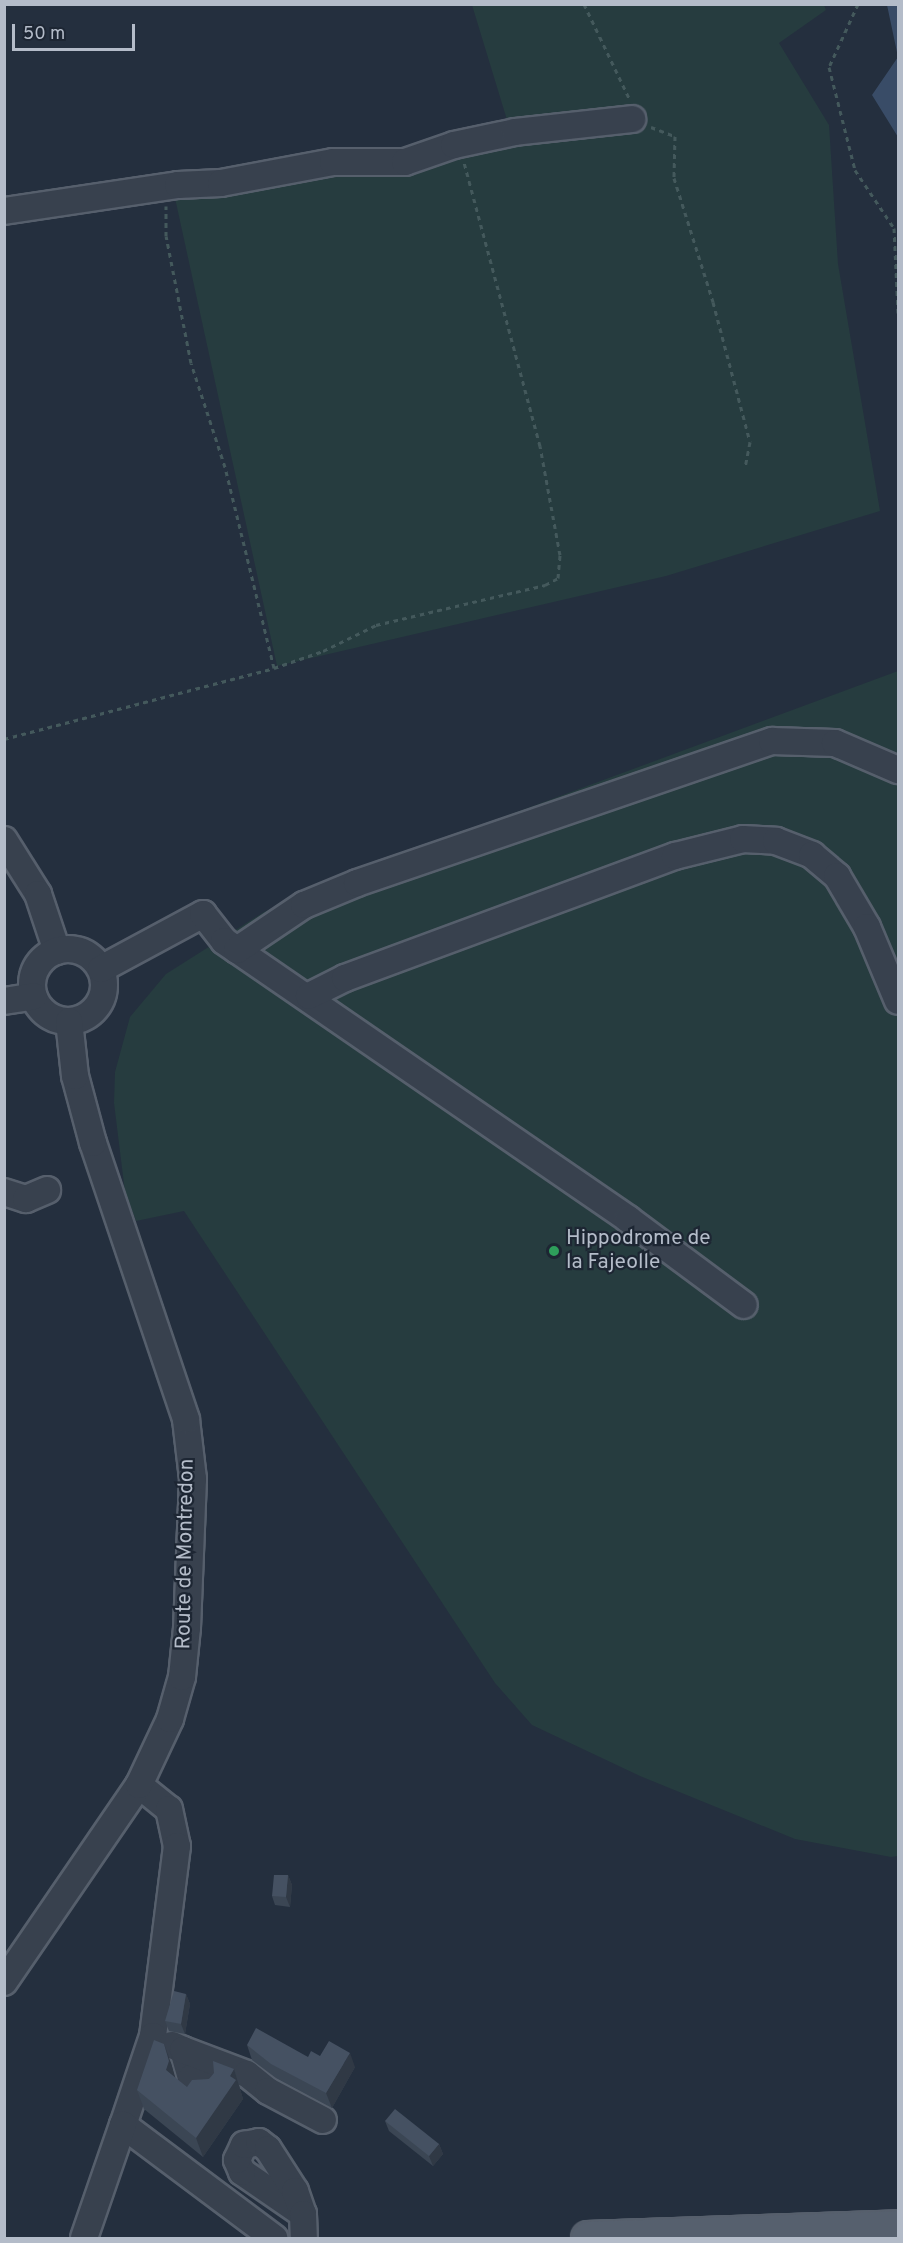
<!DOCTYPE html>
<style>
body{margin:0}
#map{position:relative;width:903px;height:2243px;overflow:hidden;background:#242f3e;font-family:Overpass,sans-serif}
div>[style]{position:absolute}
.green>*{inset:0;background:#263c3f}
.water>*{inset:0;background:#394c67}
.path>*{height:3px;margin-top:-1.5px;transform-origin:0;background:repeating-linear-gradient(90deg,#44595c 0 4.5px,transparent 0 9px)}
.roads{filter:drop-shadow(2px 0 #565f6c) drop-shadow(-2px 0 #565f6c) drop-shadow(0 2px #565f6c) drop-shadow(0 -2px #565f6c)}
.minor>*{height:26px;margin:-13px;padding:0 13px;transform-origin:13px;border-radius:13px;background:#38414e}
.minor>.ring{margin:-13px;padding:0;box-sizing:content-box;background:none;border:26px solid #38414e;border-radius:50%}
.major>*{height:32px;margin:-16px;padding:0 16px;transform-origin:16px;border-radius:16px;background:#56606e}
.wall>*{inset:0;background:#3b4654}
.shaded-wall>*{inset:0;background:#303945}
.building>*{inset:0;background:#455162}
.dots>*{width:16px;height:16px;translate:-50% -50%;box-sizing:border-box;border:3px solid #1d2633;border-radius:50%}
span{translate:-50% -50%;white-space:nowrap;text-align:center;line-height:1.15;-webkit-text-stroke:4.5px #1d2633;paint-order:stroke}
.poi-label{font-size:21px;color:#b4bcc9}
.left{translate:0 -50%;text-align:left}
.street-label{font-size:21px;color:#b4bcc9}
.frame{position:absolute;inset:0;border:6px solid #b4bcc9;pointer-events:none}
.scale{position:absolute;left:12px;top:24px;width:123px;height:27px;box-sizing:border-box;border:3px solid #b4bcc9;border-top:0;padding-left:8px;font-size:18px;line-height:21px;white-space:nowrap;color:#b4bcc9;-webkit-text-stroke:4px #1d2633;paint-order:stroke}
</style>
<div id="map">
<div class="green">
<i style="clip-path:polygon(472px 5px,824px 5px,826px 10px,779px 43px,829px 125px,838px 264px,880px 511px,666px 576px,277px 666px,175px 198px,514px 143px)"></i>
<i style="clip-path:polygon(898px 671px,898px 1856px,891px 1857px,795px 1839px,640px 1776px,532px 1725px,495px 1683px,184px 1211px,136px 1221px,125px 1192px,114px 1103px,115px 1072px,130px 1017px,166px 974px,264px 912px,344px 876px)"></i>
</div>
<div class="water">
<i style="clip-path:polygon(887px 5px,898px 5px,898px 137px,872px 95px,898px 57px)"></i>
</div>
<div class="path">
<i style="left:584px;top:4px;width:106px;rotate:64.4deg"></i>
<i style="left:858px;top:4px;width:69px;rotate:114.7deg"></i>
<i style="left:829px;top:67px;width:106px;rotate:75.8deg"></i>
<i style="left:855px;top:170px;width:70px;rotate:56.1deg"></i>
<i style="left:894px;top:228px;width:85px;rotate:87.3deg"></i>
<i style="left:651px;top:127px;width:26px;rotate:21deg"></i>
<i style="left:675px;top:136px;width:42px;rotate:91.4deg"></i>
<i style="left:674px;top:178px;width:130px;rotate:72.5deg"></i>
<i style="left:713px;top:302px;width:145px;rotate:75.2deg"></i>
<i style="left:750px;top:442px;width:25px;rotate:101deg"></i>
<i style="left:274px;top:668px;width:52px;rotate:-19.1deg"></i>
<i style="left:323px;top:651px;width:59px;rotate:-26.1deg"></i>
<i style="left:376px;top:625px;width:174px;rotate:-13.3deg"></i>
<i style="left:545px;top:585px;width:15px;rotate:-28deg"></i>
<i style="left:558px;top:578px;width:23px;rotate:-85deg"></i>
<i style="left:560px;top:555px;width:111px;rotate:-100.4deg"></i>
<i style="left:540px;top:446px;width:293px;rotate:-105deg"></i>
<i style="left:4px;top:739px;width:279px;rotate:-14.7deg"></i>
<i style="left:274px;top:668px;width:207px;rotate:-103.7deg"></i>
<i style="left:225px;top:467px;width:109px;rotate:-108.1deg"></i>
<i style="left:191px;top:363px;width:129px;rotate:-101.1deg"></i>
<i style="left:166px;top:236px;width:30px;rotate:-90deg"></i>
</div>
<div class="roads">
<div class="minor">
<i style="left:4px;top:211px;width:176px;rotate:-8.5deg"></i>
<i style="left:178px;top:185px;width:43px;rotate:-2.7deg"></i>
<i style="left:221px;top:183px;width:114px;rotate:-10.6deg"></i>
<i style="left:333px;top:162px;width:72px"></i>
<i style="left:405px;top:162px;width:52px;rotate:-19.1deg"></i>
<i style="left:454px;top:145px;width:62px;rotate:-12deg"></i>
<i style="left:515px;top:132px;width:118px;rotate:-6.3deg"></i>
<i style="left:4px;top:840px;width:64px;rotate:57.8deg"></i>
<i style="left:38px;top:894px;width:60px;rotate:71.6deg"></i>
<i class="ring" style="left:32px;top:949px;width:46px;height:46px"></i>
<i style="left:237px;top:950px;width:475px;rotate:34.5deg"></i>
<i style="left:628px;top:1219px;width:144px;rotate:36.6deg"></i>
<i style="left:101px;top:969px;width:116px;rotate:-28.3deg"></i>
<i style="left:203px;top:914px;width:34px;rotate:52deg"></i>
<i style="left:224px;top:941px;width:16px;rotate:35deg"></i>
<i style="left:237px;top:950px;width:81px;rotate:-33.9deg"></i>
<i style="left:304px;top:905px;width:57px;rotate:-22.5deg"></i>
<i style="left:357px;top:883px;width:439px;rotate:-18.9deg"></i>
<i style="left:772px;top:741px;width:63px;rotate:1.8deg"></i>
<i style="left:835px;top:743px;width:69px;rotate:23.2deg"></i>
<i style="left:309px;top:996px;width:40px;rotate:-26.6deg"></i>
<i style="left:345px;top:978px;width:352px;rotate:-20.3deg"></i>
<i style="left:675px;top:856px;width:70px;rotate:-14deg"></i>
<i style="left:743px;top:839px;width:33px;rotate:3deg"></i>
<i style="left:776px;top:841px;width:39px;rotate:21deg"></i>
<i style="left:812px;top:855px;width:33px;rotate:40deg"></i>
<i style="left:837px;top:876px;width:59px;rotate:59.5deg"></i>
<i style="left:867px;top:927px;width:80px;rotate:67.3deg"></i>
<i style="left:4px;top:1001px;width:30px;rotate:-9deg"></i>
<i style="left:4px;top:1192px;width:23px;rotate:18deg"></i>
<i style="left:26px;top:1199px;width:23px;rotate:-23deg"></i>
<i style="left:139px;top:1785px;width:38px;rotate:39deg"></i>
<i style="left:169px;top:1809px;width:38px;rotate:78deg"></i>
<i style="left:177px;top:1846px;width:192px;rotate:97.2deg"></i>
<i style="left:153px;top:2036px;width:94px;rotate:108.6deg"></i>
<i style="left:123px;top:2125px;width:189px;rotate:36.8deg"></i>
<i style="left:4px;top:1982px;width:239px;rotate:-55.6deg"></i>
<i style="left:139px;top:1785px;width:73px;rotate:-64.8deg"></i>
<i style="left:170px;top:1719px;width:44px;rotate:-74.1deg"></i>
<i style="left:182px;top:1677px;width:49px;rotate:-84.2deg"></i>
<i style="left:187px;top:1628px;width:149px;rotate:-87.7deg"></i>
<i style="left:193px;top:1479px;width:60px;rotate:-96.7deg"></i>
<i style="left:186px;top:1419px;width:291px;rotate:-108.6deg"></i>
<i style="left:93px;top:1143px;width:69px;rotate:-105deg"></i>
<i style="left:75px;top:1076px;width:55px;rotate:-96.2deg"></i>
<i style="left:172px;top:2045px;width:12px;rotate:24deg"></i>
<i style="left:183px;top:2050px;width:29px;rotate:74deg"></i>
<i style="left:191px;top:2078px;width:18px;rotate:27deg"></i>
<i style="left:183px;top:2050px;width:68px;rotate:20.6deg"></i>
<i style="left:247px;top:2074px;width:27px;rotate:39deg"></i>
<i style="left:268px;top:2091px;width:62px;rotate:27.8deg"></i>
<i style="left:303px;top:2214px;width:74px;rotate:-145.5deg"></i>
<i style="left:242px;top:2172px;width:13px;rotate:-113deg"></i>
<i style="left:237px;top:2160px;width:17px;rotate:-65deg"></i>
<i style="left:244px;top:2145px;width:15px;rotate:-11deg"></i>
<i style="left:259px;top:2142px;width:11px;rotate:38deg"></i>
<i style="left:268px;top:2149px;width:50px;rotate:57.3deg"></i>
<i style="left:295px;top:2191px;width:24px;rotate:71deg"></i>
<i style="left:303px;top:2214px;width:24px;rotate:88deg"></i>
<i style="left:84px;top:2238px;width:120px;rotate:-71deg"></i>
</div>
<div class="major">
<i style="left:588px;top:2238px;width:310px;rotate:-2deg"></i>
</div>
</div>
<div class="wall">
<i style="clip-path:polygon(288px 1875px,292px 1885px,290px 1907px,275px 1905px,272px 1896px)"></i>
<i style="clip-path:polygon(186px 1994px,190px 2004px,185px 2034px,169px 2031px,165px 2021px)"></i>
<i style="clip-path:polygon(247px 2045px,308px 2057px,320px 2056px,355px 2067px,332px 2108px,276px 2078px,252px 2060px)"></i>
<i style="clip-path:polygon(171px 2063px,175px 2078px,187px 2087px,234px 2069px,240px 2088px,240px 2089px,243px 2099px,203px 2157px,144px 2109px,137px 2090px)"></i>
<i style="clip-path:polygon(385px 2121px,439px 2144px,443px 2154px,433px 2166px,389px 2131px)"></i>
</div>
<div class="shaded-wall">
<i style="clip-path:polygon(288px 1875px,292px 1885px,290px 1907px,286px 1897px)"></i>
<i style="clip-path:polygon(186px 1994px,190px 2004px,185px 2034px,181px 2024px)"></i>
<i style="clip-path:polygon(164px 2044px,171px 2063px,176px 2080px,166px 2070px)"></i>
<i style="clip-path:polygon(350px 2053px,355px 2067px,332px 2108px,326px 2093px)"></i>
<i style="clip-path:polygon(234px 2069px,243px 2099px,203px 2157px,196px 2138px)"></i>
<i style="clip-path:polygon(439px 2144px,443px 2154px,433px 2166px,429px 2156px)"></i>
</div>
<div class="building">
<i style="clip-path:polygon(274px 1875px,288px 1875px,286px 1897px,272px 1896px)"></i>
<i style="clip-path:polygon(174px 1991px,186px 1994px,181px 2024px,165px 2021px)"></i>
<i style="clip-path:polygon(256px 2028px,308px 2057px,311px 2051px,320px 2056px,329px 2041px,350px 2053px,326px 2093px,271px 2064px,247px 2045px)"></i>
<i style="clip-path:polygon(154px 2040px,164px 2044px,169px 2061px,166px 2070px,187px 2087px,192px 2080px,209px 2079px,214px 2073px,213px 2061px,234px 2069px,230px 2076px,236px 2080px,196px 2138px,137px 2090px)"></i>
<i style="clip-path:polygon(395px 2109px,439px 2144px,429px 2156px,385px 2121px)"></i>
</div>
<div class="dots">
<i style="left:554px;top:1251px;background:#2e9e5b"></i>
</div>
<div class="poi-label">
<span class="left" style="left:566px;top:1251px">Hippodrome de<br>la Fajeolle</span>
</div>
<div class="street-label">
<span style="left:186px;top:1554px;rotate:-89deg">Route de Montredon</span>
</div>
<div class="frame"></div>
<div class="scale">50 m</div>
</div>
